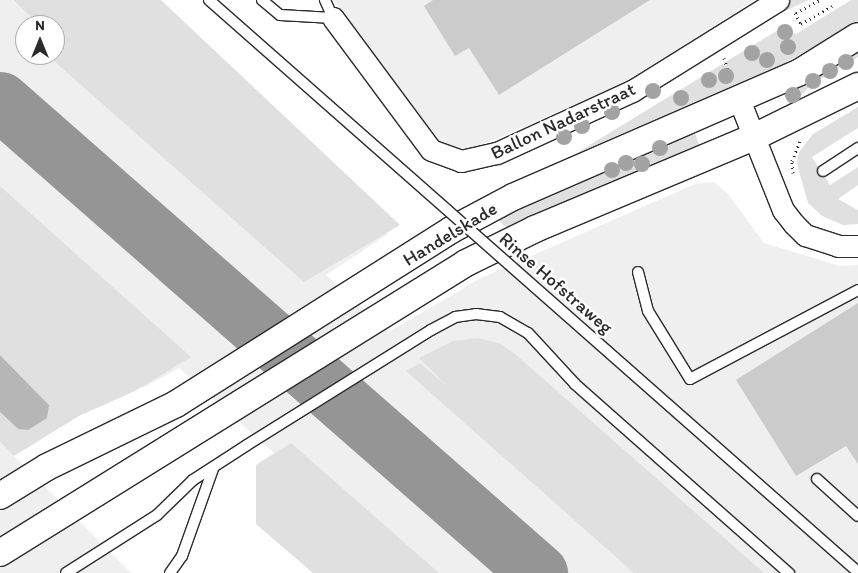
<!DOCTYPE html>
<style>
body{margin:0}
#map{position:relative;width:858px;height:573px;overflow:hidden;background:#fff;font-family:Itim,sans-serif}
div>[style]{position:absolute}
.built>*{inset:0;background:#efefef}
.green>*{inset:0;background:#e0e0e0}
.water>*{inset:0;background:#b6b6b6}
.taxiway>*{height:59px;margin:-29.5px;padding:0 29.5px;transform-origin:29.5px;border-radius:29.5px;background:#959595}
.building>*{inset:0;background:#cbcbcb}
.path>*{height:3px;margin-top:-1.5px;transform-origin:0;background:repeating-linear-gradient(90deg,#2b2b2b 0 1px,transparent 0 5px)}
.roads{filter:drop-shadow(1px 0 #2b2b2b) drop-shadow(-1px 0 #2b2b2b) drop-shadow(0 1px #2b2b2b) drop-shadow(0 -1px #2b2b2b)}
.service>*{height:10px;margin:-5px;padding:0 5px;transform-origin:5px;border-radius:5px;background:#fff}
.minor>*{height:21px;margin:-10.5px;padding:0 10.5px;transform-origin:10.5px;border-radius:10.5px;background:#fff}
.tertiary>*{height:26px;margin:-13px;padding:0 13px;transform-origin:13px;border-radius:13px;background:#fff}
.bridges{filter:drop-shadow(1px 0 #2b2b2b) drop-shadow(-1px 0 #2b2b2b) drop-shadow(0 1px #2b2b2b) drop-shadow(0 -1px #2b2b2b)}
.service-bridge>*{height:10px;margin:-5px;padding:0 5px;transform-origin:5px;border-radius:5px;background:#fff}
.trees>*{width:16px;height:16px;margin:-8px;border-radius:50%;background:#a3a3a3}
span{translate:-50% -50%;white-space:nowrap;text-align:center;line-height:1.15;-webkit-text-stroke:5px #fff;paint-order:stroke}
.street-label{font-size:19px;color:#2b2b2b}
.north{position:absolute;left:15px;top:15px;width:50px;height:50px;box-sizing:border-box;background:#fff;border:1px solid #aaa;border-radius:50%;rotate:0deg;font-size:14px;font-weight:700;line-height:20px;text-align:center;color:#2b2b2b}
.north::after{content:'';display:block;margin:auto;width:18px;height:22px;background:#2b2b2b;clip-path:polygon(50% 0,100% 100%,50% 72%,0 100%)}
</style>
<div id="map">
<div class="built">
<i style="clip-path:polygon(evenodd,0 0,12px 0,24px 10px,122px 0,388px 234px,326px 275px,389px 332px,479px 279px,695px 184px,714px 182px,728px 194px,764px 243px,840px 266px,858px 265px,858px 573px,313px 573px,256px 524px,256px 465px,274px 453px,179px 368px,143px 388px,0 261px,0 0,25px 25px,55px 25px,55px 55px,25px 55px,25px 25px)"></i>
<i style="clip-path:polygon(334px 0,755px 0,623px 83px,471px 150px,445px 145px,431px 134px)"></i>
<i style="clip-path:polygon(0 442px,131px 573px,0 573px)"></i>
</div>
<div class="green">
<i style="clip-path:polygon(13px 0,161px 0,400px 225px,304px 282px,47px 55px,55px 55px,55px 25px,25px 25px,25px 35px,20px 30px,31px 17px)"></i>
<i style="clip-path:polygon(790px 0,809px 0,759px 23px,787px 4px)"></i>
<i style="clip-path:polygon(851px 0,858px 0,858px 22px,853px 25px,783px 64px,575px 154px,783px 27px,796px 34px)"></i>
<i style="clip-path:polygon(858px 50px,858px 57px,811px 85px,790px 107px,782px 90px)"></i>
<i style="clip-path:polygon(858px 107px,858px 128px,812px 157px,830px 185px,858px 167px,858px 185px,838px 199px,858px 210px,858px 224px,843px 225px,822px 216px,808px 203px,797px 164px,799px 152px,813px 134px)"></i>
<i style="clip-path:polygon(694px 130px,700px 147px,507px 228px,496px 218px)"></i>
<i style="clip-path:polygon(0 186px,191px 357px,135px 391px,79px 416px,14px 456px,0 442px,0 412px,18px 429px,49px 405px,0 355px)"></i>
<i style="clip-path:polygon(478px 338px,501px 344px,515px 354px,764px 573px,634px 573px,406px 371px,420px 363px,448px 387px,419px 358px,453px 341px)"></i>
<i style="clip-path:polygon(291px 443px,439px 573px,313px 573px,256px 524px,256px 465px)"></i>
</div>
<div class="water">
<i style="clip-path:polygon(0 355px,49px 405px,47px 418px,28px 430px,18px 429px,0 412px)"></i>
</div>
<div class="taxiway">
<i style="left:0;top:101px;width:716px;rotate:41.26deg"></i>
</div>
<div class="building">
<i style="clip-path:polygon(433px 0,650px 0,499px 95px,469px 48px,455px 56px,424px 6px)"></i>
<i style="clip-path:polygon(858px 303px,858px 464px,846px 446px,796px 476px,736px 380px)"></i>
</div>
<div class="path">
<i style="left:795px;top:13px;width:13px;rotate:61deg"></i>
<i style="left:801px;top:24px;width:36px;rotate:-30deg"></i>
<i style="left:796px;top:13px;width:26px;rotate:-29deg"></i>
<i style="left:724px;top:58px;width:21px;rotate:71deg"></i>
<i style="left:793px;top:173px;width:12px;rotate:-95deg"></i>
<i style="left:792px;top:161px;width:22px;rotate:-68deg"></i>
</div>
<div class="roads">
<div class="service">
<i style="left:262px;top:0;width:23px;rotate:40deg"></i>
<i style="left:280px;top:15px;width:53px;rotate:3.2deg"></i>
<i style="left:333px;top:18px;width:20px;rotate:-114deg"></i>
<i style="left:823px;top:171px;width:42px;rotate:-33.3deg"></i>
<i style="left:638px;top:272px;width:40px;rotate:75.6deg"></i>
<i style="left:648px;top:311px;width:80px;rotate:58.3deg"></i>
<i style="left:690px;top:379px;width:190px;rotate:-27.9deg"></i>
<i style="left:817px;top:479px;width:55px;rotate:42.1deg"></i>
<i style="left:66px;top:573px;width:108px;rotate:-32.5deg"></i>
<i style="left:157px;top:515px;width:50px;rotate:-44.2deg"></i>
<i style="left:193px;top:480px;width:64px;rotate:-32.9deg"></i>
<i style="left:247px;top:445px;width:217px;rotate:-32deg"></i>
<i style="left:431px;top:330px;width:27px;rotate:-28deg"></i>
<i style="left:455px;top:317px;width:21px;rotate:-8deg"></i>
<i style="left:476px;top:314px;width:24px;rotate:7deg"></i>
<i style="left:500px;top:317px;width:32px;rotate:30deg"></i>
<i style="left:528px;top:333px;width:69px;rotate:47.3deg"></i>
<i style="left:575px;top:384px;width:286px;rotate:41.5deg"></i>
<i style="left:170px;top:573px;width:21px;rotate:-55deg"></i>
<i style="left:182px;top:556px;width:92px;rotate:-70.4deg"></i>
</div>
<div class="minor">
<i style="left:333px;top:18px;width:164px;rotate:53.4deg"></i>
<i style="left:431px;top:150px;width:32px;rotate:20deg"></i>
<i style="left:461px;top:161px;width:37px;rotate:-13deg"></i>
<i style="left:497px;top:153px;width:149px;rotate:-24.7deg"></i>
<i style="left:632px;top:91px;width:172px;rotate:-31.9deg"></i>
<i style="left:738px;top:97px;width:122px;rotate:68.3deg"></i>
<i style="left:783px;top:210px;width:18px;rotate:52deg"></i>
<i style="left:794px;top:224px;width:16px;rotate:45deg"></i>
<i style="left:805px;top:235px;width:35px;rotate:18deg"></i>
<i style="left:838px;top:246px;width:20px"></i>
</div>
<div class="tertiary">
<i style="left:0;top:496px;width:55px;rotate:-31.7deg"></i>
<i style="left:47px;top:467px;width:144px;rotate:-26deg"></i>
<i style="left:176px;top:404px;width:325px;rotate:-32.3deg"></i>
<i style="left:451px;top:230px;width:70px;rotate:-28deg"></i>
<i style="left:513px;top:197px;width:313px;rotate:-23.5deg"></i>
<i style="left:800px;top:72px;width:68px;rotate:-31.8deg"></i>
<i style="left:0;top:553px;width:549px;rotate:-31.89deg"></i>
<i style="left:466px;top:263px;width:77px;rotate:-26.2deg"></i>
<i style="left:535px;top:229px;width:238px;rotate:-22.8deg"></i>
<i style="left:754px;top:137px;width:116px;rotate:-26.1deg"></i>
</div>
</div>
<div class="bridges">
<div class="service-bridge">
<i style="left:209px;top:0;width:865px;rotate:41.39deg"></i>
</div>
</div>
<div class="trees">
<i style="left:785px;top:32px"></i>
<i style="left:788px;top:47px"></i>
<i style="left:752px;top:53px"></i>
<i style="left:767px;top:60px"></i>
<i style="left:846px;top:62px"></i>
<i style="left:830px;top:71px"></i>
<i style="left:726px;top:76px"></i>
<i style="left:709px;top:80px"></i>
<i style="left:813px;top:81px"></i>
<i style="left:653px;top:91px"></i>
<i style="left:793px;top:95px"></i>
<i style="left:681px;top:98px"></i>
<i style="left:612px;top:112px"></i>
<i style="left:582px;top:126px"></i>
<i style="left:564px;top:137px"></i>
<i style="left:660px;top:148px"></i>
<i style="left:626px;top:163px"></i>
<i style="left:642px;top:164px"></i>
<i style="left:612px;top:170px"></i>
</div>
<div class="street-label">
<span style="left:563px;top:121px;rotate:-25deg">Ballon Nadarstraat</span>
<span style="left:450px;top:234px;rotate:-31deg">Handelskade</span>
<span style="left:556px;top:283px;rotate:41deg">Rinse Hofstraweg</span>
</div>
<div class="north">N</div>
</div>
